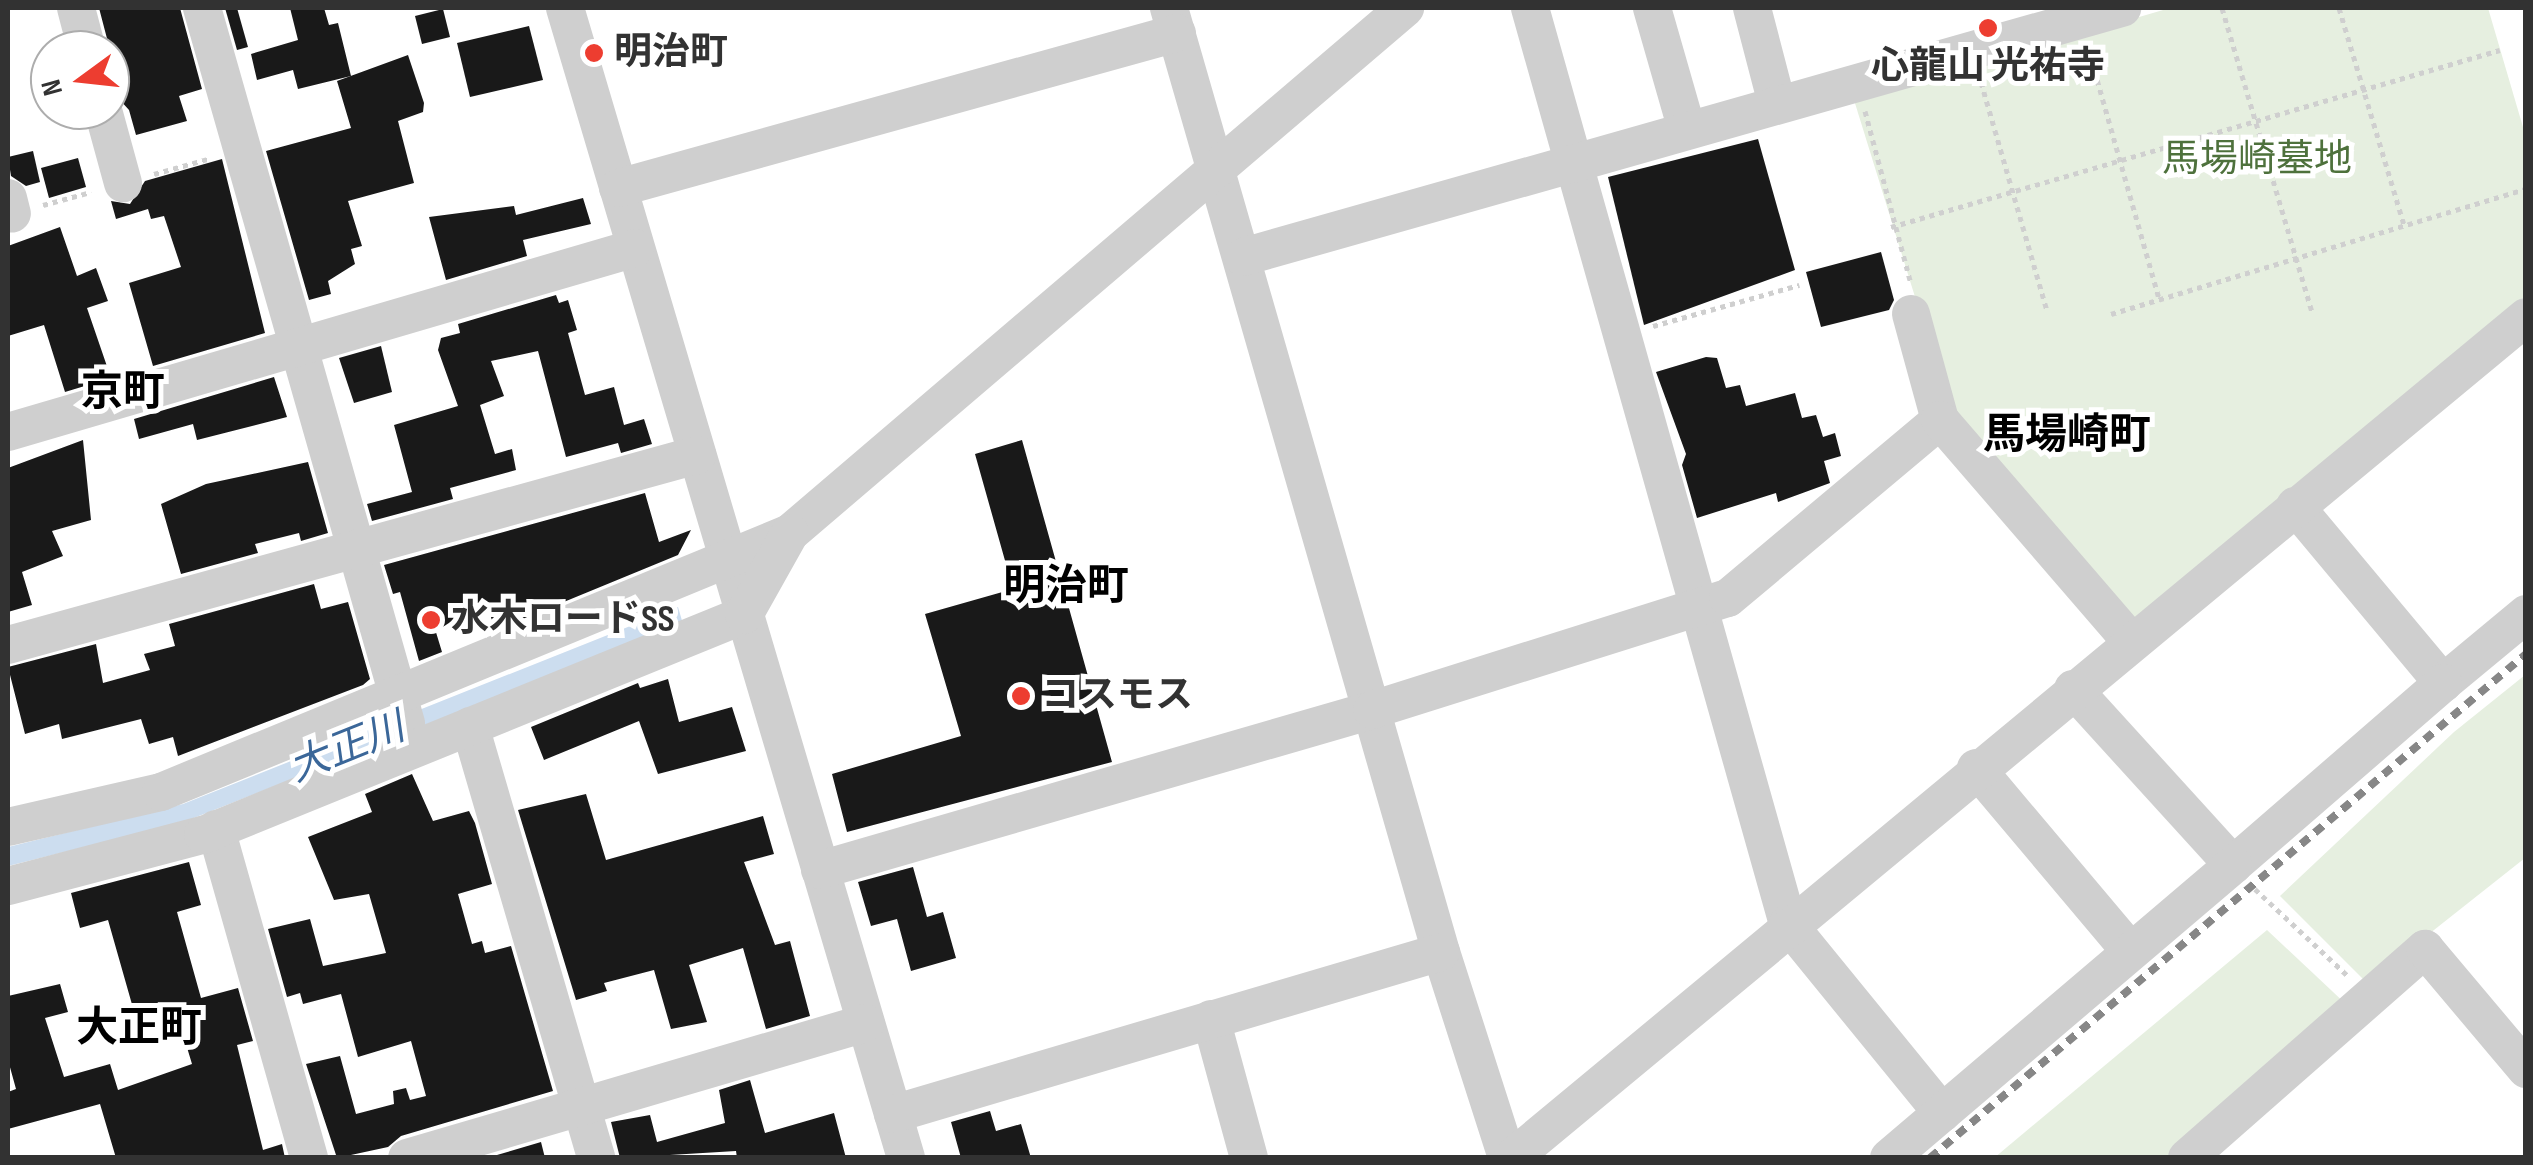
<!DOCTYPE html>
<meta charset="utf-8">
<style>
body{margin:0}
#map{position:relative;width:2533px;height:1165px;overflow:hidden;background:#fff;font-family:"Sofia Sans Condensed","Noto Sans JP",sans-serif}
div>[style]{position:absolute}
.green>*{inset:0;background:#e6efe0}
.water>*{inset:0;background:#ccddef}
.building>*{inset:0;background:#191919}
.path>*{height:5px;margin-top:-2.5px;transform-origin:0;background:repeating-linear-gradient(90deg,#cfcfcf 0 5px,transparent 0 10px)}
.minor>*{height:38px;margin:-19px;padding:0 19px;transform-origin:19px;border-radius:19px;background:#cfcfcf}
.rail>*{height:8px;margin-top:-4px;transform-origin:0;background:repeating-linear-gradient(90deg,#878787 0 10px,transparent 0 18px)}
.dots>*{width:28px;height:28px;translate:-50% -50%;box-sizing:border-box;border:5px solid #fff;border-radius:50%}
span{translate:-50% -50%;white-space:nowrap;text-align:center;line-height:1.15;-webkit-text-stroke:10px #fff;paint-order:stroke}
.poi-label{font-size:38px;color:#323232;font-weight:700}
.left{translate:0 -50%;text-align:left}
.park-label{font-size:38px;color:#4e713c}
.water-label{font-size:40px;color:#3b6799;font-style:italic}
.quarter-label{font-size:42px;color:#000;font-weight:700}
.frame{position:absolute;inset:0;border:10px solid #323232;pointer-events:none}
.north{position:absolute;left:30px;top:30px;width:100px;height:100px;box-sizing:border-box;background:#fff;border:2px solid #adadad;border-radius:50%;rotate:255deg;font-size:28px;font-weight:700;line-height:40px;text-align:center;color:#323232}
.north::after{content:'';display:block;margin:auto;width:35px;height:45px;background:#ed3d30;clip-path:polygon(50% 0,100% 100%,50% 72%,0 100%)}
</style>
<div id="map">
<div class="green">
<i style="clip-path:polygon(2170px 8px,2488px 8px,2525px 134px,2525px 307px,2133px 628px,1951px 413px,1854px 100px)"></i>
<i style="clip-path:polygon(2525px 675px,2525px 858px,2367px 983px,2280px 896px,2454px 732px)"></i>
<i style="clip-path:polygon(2267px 930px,2349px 1007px,2175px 1157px,1994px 1158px)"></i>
</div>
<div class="water">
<i style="clip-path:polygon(678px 607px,683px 624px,247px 797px,181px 823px,8px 866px,8px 847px,183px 804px)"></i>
</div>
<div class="building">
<i style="clip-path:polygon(99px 8px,180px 8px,202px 89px,179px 96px,187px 121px,136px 135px,129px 110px,110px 89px,110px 50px)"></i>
<i style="clip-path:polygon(225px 8px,237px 8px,248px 47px,237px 50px)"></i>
<i style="clip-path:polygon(290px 8px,324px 8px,329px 25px,338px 23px,351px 76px,298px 89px,293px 70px,257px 80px,251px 54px,298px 40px)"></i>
<i style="clip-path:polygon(443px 9px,450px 37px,422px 44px,415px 16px)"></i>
<i style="clip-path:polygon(529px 26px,543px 80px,470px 97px,457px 43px)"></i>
<i style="clip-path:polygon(408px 55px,424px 103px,423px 112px,398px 121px,414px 183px,348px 201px,362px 246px,351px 249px,355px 264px,328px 281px,331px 294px,309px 300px,266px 151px,351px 128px,337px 81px)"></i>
<i style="clip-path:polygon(1758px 139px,1795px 270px,1644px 325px,1608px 177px)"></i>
<i style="clip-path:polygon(33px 151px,40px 182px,26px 186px,11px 176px,8px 157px)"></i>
<i style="clip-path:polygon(78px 158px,86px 187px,49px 198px,41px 168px)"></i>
<i style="clip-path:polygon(222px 159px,265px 333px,153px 366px,129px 283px,181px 267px,164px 216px,151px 219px,148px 209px,116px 219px,111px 201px,130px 204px,145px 181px)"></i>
<i style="clip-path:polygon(583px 198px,591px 224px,523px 240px,527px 256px,446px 280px,429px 217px,514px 206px,516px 215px)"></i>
<i style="clip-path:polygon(60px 227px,77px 276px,96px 268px,108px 301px,87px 308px,111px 378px,65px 392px,44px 325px,8px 336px,8px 246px)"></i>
<i style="clip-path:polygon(1881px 252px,1894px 300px,1889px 310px,1821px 327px,1806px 272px)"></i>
<i style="clip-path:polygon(556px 295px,559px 303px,568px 300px,577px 330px,568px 333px,585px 395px,614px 387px,624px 425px,644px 419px,652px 444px,621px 453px,618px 443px,566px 457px,538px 351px,491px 361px,504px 396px,480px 405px,495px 454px,512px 449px,516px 470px,450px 488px,453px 499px,372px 521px,367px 504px,412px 492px,394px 425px,458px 406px,438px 350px,441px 338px,460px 333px,458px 324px)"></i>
<i style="clip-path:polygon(381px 346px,392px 392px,354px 403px,339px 358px)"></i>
<i style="clip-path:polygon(1706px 357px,1717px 358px,1726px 388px,1740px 385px,1746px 406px,1795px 393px,1802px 418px,1816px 415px,1823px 437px,1835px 433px,1841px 456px,1824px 461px,1830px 483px,1778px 502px,1776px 493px,1697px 518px,1682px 465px,1686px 454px,1656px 372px)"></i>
<i style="clip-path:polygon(274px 377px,287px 417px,197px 440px,193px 424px,139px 439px,134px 419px)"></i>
<i style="clip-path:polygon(83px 440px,91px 520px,52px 531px,63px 556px,22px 572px,32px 605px,8px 612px,8px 468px)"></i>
<i style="clip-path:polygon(1022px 440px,1112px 762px,847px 832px,832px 774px,961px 736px,925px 614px,1013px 589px,975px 454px)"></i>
<i style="clip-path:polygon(308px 462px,328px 533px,301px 541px,299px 533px,255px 544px,258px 553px,181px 574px,161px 504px,206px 484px)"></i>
<i style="clip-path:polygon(645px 493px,659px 542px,691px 530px,678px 555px,520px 620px,494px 627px,490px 614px,435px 629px,442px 652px,419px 661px,400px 592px,393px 594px,384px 565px)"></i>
<i style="clip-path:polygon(314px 584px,321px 609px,348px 602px,370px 679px,363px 685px,178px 756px,173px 737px,149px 744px,141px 719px,62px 739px,59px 724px,25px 734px,8px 667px,96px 644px,103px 683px,150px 670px,144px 654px,175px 646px,169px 624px)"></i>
<i style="clip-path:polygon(668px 679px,679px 722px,732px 707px,746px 751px,658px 774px,639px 721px,544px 760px,531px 727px,638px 683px,640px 688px)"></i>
<i style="clip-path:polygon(412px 774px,433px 821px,469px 811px,475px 823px,492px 884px,458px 894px,472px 944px,482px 941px,485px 953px,511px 946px,553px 1091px,401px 1136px,388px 1147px,337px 1158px,306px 1064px,340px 1056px,356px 1114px,394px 1104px,393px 1091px,406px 1088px,410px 1100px,426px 1096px,411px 1041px,358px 1057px,341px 994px,303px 1004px,300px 993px,287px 997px,268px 929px,310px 919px,323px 966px,386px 953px,369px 894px,334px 900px,308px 837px,372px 812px,365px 794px)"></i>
<i style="clip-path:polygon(586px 794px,606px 860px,763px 816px,774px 854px,744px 862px,775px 945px,790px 941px,810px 1016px,766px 1029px,743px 948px,689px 965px,707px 1022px,671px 1029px,654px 970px,604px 983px,607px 991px,576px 1000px,518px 810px)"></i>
<i style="clip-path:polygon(189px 862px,201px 905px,177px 912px,201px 998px,238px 988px,253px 1041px,237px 1045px,263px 1150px,282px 1144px,285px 1158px,116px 1158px,100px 1104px,8px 1129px,8px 1092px,16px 1089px,8px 1060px,8px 996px,60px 984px,68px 1012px,45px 1018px,64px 1077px,110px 1064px,118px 1090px,192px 1064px,176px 1011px,137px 1022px,108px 920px,80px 928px,71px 893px)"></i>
<i style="clip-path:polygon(913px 867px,927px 917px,943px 912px,956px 958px,911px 971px,897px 919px,871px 926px,858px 882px)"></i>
<i style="clip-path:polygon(750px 1080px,765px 1133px,834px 1113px,846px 1158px,737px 1158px,736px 1151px,620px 1158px,611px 1122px,650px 1115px,657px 1142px,725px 1123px,719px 1090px)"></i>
<i style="clip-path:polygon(990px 1111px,996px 1131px,1021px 1124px,1031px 1158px,961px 1158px,951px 1122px)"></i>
<i style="clip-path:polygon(541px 1142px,545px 1158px,498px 1158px,497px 1155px)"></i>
</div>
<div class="path">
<i style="left:2222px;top:8px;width:317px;rotate:73.5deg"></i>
<i style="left:2339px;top:8px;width:227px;rotate:73.3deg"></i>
<i style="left:2089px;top:51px;width:258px;rotate:74.2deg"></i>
<i style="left:1981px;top:82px;width:238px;rotate:73.9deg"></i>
<i style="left:1865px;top:111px;width:179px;rotate:75.1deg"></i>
<i style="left:154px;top:174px;width:59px;rotate:-15.7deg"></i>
<i style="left:43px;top:205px;width:50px;rotate:-15.2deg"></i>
<i style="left:1891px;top:227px;width:634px;rotate:-16.21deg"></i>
<i style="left:2111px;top:314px;width:433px;rotate:-16.8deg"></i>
<i style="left:1653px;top:326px;width:152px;rotate:-15.7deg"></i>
<i style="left:2255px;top:889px;width:129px;rotate:43.1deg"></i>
</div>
<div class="minor">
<i style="left:76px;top:8px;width:43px;rotate:75.3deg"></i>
<i style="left:202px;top:8px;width:744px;rotate:74.08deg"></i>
<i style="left:565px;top:8px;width:1199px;rotate:73.48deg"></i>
<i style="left:1169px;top:8px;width:982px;rotate:73.93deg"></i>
<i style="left:1441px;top:952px;width:216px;rotate:72.2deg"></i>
<i style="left:1530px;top:8px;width:952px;rotate:74.27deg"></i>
<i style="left:1788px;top:924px;width:244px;rotate:50.8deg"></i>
<i style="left:1652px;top:8px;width:127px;rotate:74deg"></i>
<i style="left:1752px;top:8px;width:99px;rotate:75.4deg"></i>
<i style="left:103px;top:110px;width:76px;rotate:74.7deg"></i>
<i style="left:618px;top:188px;width:580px;rotate:-15.5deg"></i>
<i style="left:8px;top:198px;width:16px;rotate:76deg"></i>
<i style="left:1243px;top:257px;width:914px;rotate:-15.82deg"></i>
<i style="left:1911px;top:314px;width:110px;rotate:74.7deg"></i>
<i style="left:8px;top:432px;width:653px;rotate:-16.35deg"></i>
<i style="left:2295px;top:506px;width:231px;rotate:50.1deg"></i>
<i style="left:2443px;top:683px;width:108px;rotate:-39.7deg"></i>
<i style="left:8px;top:645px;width:715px;rotate:-15.42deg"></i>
<i style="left:2073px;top:689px;width:238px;rotate:47.7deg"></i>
<i style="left:2233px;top:865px;width:278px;rotate:-40.9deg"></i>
<i style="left:470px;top:726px;width:450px;rotate:73.7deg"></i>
<i style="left:1976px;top:768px;width:239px;rotate:49.9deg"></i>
<i style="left:8px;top:827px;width:157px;rotate:-12.9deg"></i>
<i style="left:161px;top:792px;width:680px;rotate:-22.38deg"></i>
<i style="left:790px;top:533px;width:809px;rotate:-40.49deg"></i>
<i style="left:216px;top:829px;width:342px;rotate:74.2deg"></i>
<i style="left:820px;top:870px;width:575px;rotate:-16.16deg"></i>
<i style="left:1372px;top:710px;width:373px;rotate:-17.5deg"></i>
<i style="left:1728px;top:598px;width:277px;rotate:-40deg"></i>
<i style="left:1940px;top:420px;width:292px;rotate:49.2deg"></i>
<i style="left:8px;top:886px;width:202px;rotate:-14.7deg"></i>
<i style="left:203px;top:835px;width:584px;rotate:-22.13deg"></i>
<i style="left:744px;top:615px;width:94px;rotate:-60.7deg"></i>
<i style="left:1211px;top:1019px;width:144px;rotate:74.7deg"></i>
<i style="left:893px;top:1114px;width:571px;rotate:-16.47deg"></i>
<i style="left:407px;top:1158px;width:478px;rotate:-16.4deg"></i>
<i style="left:1512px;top:1158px;width:1317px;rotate:-39.67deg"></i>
<i style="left:1889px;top:1158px;width:452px;rotate:-40.4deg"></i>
<i style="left:2187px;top:1158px;width:317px;rotate:-41.3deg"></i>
<i style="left:2425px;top:949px;width:157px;rotate:49.9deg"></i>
</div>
<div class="rail">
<i style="left:1930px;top:1158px;width:781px;rotate:-40.22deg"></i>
</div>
<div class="dots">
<i style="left:1988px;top:28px;background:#ed3d30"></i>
<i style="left:594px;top:53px;background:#ed3d30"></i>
<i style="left:431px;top:620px;background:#ed3d30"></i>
<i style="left:1021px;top:696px;background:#ed3d30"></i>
</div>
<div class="poi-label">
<span class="left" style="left:614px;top:53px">明治町</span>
<span style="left:1988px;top:67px">心龍山 光祐寺</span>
<span class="left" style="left:451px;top:620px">水木ロードSS</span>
<span class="left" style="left:1041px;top:696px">コスモス</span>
</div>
<div class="park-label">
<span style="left:2257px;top:160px">馬場崎墓地</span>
</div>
<div class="water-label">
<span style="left:347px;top:748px;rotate:-22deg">大正川</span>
</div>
<div class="quarter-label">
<span style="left:123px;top:393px">京町</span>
<span style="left:2067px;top:436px">馬場崎町</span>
<span style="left:1066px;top:587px">明治町</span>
<span style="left:139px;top:1029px">大正町</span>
</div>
<div class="frame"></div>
<div class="north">N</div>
</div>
